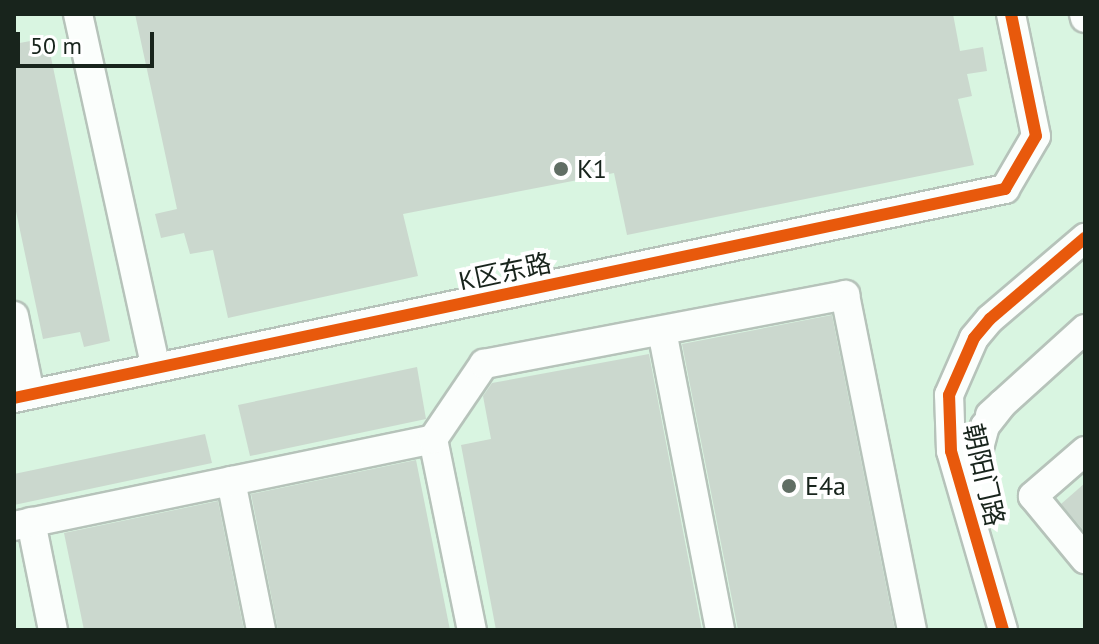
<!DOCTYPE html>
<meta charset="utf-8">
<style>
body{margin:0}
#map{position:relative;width:1099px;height:644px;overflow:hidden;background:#e5f6ea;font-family:"PT Sans","Noto Sans SC",sans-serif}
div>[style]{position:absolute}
.built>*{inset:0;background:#d9f5e1}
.building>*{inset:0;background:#cbd8ce}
.roads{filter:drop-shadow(2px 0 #b6c3ba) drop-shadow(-2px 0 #b6c3ba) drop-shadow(0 2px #b6c3ba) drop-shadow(0 -2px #b6c3ba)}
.minor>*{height:28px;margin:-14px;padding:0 14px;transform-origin:14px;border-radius:14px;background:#fbfefc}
.cycleway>*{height:12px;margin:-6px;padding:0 6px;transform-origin:6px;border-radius:6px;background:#e8590c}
.dots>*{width:22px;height:22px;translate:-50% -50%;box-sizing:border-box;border:4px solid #fff;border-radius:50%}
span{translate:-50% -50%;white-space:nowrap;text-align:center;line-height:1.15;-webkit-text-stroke:8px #fff;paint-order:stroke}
.poi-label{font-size:26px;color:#18241c}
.left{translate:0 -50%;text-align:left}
.street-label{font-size:26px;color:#18241c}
.frame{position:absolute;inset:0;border:16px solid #18241c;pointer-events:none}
.scale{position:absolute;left:16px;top:32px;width:138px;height:36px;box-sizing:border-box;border:4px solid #18241c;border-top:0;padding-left:10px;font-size:24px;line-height:28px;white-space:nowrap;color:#18241c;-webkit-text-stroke:6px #fff;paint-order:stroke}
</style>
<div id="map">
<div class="built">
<i style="clip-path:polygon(14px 14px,1085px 14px,1085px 630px,14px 630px)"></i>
</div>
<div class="building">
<i style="clip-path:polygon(135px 14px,953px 14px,960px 51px,983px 47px,987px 71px,967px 74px,972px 96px,958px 99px,974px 165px,627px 235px,614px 173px,403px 214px,418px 276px,228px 318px,213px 250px,190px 254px,184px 233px,161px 238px,155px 214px,177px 209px)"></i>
<i style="clip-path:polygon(47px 38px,110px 341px,84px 347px,80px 332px,43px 339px,14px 202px,14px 44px)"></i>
<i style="clip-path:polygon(832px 315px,895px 630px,738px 630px,682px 344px)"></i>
<i style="clip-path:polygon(649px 354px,702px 630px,496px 630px,461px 445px,491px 439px,483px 396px,492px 383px)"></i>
<i style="clip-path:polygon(417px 367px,426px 419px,250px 456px,238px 405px)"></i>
<i style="clip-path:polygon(205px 434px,212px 463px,14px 505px,14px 474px)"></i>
<i style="clip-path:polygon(416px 460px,450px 630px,278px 630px,251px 494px)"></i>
<i style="clip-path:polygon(1085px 483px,1085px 532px,1061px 504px)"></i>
<i style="clip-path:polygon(218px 501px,244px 630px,84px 630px,64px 533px)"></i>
</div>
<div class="roads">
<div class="minor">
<i style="left:78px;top:14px;width:362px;rotate:77.6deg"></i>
<i style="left:1084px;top:14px;width:4px;rotate:76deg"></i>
<i style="left:14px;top:316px;width:80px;rotate:78.4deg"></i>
<i style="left:662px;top:331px;width:305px;rotate:79deg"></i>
<i style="left:14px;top:398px;width:1013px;rotate:-11.91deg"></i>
<i style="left:1005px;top:189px;width:61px;rotate:-59.7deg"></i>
<i style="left:1036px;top:136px;width:125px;rotate:-101.6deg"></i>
<i style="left:990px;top:415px;width:128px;rotate:-42.2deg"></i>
<i style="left:433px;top:439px;width:195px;rotate:78.5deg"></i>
<i style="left:1085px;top:451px;width:69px;rotate:139.1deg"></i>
<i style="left:1033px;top:496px;width:82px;rotate:50.5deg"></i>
<i style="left:231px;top:481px;width:152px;rotate:78.6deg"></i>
<i style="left:986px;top:511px;width:49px;rotate:-102.9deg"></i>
<i style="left:975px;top:463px;width:38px;rotate:-75deg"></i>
<i style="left:985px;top:426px;width:28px;rotate:-52deg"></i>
<i style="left:31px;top:522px;width:110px;rotate:78.5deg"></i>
<i style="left:14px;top:526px;width:428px;rotate:-11.7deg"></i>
<i style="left:433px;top:439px;width:91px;rotate:-55.8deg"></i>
<i style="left:484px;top:364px;width:368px;rotate:-10.8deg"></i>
<i style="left:845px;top:295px;width:342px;rotate:78.7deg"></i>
<i style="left:1003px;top:630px;width:186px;rotate:-106.2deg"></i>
<i style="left:951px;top:451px;width:56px;rotate:-92deg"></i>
<i style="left:949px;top:395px;width:62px;rotate:-66.3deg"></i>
<i style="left:974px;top:338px;width:25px;rotate:-50deg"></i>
<i style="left:990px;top:319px;width:125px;rotate:-40.5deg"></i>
</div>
</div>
<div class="cycleway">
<i style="left:14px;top:398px;width:1013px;rotate:-11.91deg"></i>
<i style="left:1005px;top:189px;width:61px;rotate:-59.7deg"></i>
<i style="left:1036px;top:136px;width:125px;rotate:-101.6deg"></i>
<i style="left:1003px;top:630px;width:186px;rotate:-106.2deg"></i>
<i style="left:951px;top:451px;width:56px;rotate:-92deg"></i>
<i style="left:949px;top:395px;width:62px;rotate:-66.3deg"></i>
<i style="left:974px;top:338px;width:25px;rotate:-50deg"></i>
<i style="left:990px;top:319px;width:125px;rotate:-40.5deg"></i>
</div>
<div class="dots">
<i style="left:561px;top:169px;background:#606e64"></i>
<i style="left:789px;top:486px;background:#606e64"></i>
</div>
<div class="poi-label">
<span class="left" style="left:577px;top:169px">K1</span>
<span class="left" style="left:805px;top:486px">E4a</span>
</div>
<div class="street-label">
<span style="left:505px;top:272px;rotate:-12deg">K区东路</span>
<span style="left:984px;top:475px;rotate:77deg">朝阳门路</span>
</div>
<div class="frame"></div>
<div class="scale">50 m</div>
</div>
